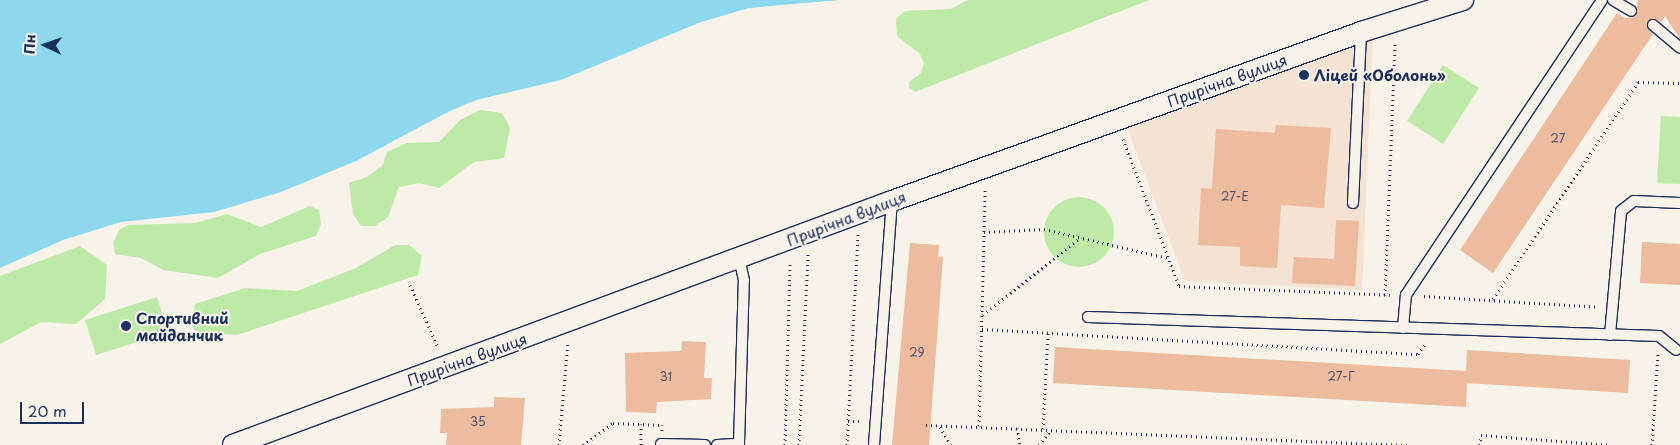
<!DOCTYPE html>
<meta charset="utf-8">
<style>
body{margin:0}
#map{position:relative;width:1680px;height:445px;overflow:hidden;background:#f7f3e8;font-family:"Playpen Sans",sans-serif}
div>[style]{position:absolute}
.built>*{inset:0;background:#f4e2d2}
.green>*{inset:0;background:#beeaa7}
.round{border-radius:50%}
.water>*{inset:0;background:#8dd8ed}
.building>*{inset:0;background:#edbb9e}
.path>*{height:3px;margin-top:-1.5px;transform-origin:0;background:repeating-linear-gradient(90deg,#1b2f5e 0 1px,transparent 0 5px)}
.roads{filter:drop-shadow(1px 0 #1b2f5e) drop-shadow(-1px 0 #1b2f5e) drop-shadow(0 1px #1b2f5e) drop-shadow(0 -1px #1b2f5e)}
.service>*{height:10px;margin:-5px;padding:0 5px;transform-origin:5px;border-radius:5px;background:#f7f3e8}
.minor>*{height:20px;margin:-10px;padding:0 10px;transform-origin:10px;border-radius:10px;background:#f7f3e8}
.dots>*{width:14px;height:14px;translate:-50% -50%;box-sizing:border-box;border:2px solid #f7f3e8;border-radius:50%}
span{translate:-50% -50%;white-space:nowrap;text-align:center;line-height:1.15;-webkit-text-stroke:4px #f7f3e8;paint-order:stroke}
.number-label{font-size:12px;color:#50526e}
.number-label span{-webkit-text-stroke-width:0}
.poi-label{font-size:15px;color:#1b2f5e;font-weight:700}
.left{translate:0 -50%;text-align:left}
.street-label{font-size:15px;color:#1b2f5e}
.north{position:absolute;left:20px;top:20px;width:50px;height:50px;-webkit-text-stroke:4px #f7f3e8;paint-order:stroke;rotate:273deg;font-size:14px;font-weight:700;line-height:20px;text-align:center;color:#1b2f5e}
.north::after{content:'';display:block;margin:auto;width:18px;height:22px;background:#1b2f5e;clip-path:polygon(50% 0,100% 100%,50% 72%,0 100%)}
.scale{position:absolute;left:20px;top:402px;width:64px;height:22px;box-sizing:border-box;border:2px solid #1b2f5e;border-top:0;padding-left:6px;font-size:15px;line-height:18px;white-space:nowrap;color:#1b2f5e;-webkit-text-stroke:4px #f7f3e8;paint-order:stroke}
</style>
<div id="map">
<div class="built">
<i style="clip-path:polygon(1373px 35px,1362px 290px,1185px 281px,1126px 125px)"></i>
</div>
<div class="green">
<i style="clip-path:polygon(968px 0,1149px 0,915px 92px,909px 88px,909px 82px,921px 73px,924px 63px,920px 54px,897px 36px,896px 19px,905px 11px,951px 9px)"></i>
<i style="clip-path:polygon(1443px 65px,1479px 88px,1443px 144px,1407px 121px)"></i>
<i style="clip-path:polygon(480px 110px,502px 113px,510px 128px,504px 158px,474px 162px,439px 188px,419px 183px,399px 187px,388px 217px,375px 226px,361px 226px,353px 214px,349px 183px,367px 177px,383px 165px,387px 152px,407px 143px,439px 142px,460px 120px)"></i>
<i style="clip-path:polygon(1661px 116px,1680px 117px,1680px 184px,1657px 183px)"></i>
<i class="round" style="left:1044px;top:197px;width:70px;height:70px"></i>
<i style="clip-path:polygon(310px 206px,319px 210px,321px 224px,316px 236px,260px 254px,218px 278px,163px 270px,141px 258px,115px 254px,113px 242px,120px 229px,129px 225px,195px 223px,227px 214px,261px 227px)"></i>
<i style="clip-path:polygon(395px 245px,409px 245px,422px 256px,418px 275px,237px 335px,196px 332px,191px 323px,195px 304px,245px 288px,297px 291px,356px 268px)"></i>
<i style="clip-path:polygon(80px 246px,107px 265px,105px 299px,76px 324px,41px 322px,0 344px,0 276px)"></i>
<i style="clip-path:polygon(157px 297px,168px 332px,96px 355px,85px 320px)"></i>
</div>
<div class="water">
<i style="clip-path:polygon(0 0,840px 0,749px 8px,701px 22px,561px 80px,476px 100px,448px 112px,356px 161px,281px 192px,214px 212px,121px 222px,63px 240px,0 268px)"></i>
</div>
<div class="building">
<i style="clip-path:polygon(1638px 0,1680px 0,1680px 39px,1665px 16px,1661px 22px,1654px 18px,1648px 21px,1647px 28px,1653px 34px,1493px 273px,1460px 250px,1617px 13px,1625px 18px,1635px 17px)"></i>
<i style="clip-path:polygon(1276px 125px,1331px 128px,1324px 208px,1281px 205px,1277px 268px,1240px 266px,1240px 247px,1198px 245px,1201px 188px,1212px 189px,1216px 129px,1275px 133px)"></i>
<i style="clip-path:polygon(1336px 220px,1359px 221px,1355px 286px,1292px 283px,1294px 257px,1334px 259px)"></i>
<i style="clip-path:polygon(1642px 242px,1680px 244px,1680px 285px,1640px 283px)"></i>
<i style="clip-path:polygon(910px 243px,939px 245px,938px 257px,943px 257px,929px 445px,892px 445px)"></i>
<i style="clip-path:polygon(682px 341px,706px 342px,704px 378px,712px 378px,711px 399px,657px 402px,656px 413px,626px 412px,625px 353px,681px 351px)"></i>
<i style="clip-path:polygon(1055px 347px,1466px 371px,1467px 350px,1630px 360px,1628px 393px,1467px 383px,1466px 407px,1053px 383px)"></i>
<i style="clip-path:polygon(494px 397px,525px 398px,521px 445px,446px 445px,447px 433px,440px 433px,441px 409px,494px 407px)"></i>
</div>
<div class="path">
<i style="left:1123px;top:139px;width:157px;rotate:69.1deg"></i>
<i style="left:1179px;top:286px;width:211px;rotate:2.4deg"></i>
<i style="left:984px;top:232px;width:60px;rotate:-2.9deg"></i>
<i style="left:1044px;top:229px;width:127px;rotate:13.2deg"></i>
<i style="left:410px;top:285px;width:66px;rotate:65.8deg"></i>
<i style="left:1385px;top:295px;width:252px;rotate:-87.7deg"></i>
<i style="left:1424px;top:296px;width:173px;rotate:3.6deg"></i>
<i style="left:1493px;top:299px;width:261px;rotate:-56.2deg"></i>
<i style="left:1638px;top:82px;width:42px;rotate:1.4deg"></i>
<i style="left:983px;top:315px;width:125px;rotate:-38.5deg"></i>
<i style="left:982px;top:329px;width:437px;rotate:3.3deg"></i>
<i style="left:1418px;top:354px;width:12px;rotate:-55deg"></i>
<i style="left:848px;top:421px;width:14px"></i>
<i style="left:926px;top:425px;width:484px;rotate:2.4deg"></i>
<i style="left:979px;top:426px;width:237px;rotate:-88.5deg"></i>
<i style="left:940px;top:427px;width:21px;rotate:59deg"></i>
<i style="left:1017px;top:428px;width:17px;rotate:80deg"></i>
<i style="left:1043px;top:429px;width:96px;rotate:-87deg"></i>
<i style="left:559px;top:445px;width:104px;rotate:-85.1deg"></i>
<i style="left:583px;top:445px;width:37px;rotate:-36deg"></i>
<i style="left:613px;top:423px;width:49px;rotate:2.3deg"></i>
<i style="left:662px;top:425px;width:6px;rotate:90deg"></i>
<i style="left:641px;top:445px;width:21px;rotate:-90deg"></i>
<i style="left:785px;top:445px;width:183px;rotate:-88.4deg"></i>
<i style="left:799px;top:445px;width:192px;rotate:-87.3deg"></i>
<i style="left:847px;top:445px;width:211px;rotate:-87deg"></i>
<i style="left:1039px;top:445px;width:19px;rotate:-51deg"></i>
<i style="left:1480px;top:445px;width:10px;rotate:-84deg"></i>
<i style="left:1481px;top:435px;width:130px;rotate:4.4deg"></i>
<i style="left:1652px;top:445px;width:92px;rotate:-86.3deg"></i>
</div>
<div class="roads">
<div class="service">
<i style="left:1613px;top:0;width:21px;rotate:31deg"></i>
<i style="left:1653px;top:25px;width:35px;rotate:40deg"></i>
<i style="left:1353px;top:203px;width:171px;rotate:-87.3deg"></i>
<i style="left:1088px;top:317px;width:571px;rotate:1.91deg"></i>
<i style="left:1659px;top:336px;width:22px;rotate:39deg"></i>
<i style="left:1403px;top:328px;width:33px;rotate:-85deg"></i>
<i style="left:1406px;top:295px;width:354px;rotate:-56.4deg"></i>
<i style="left:1610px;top:335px;width:124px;rotate:-84.9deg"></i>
<i style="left:1621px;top:211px;width:16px;rotate:-38deg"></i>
<i style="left:1634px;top:201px;width:46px;rotate:2.5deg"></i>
<i style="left:661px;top:444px;width:44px;rotate:1.3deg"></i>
<i style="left:717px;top:445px;width:22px;rotate:-3deg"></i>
<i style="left:739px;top:444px;width:164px;rotate:-88.3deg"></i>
<i style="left:744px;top:280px;width:22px;rotate:-103deg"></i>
<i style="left:874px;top:445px;width:245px;rotate:-85.8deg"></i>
</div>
<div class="minor">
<i style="left:233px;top:445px;width:703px;rotate:-20.32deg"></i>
<i style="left:892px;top:201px;width:499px;rotate:-19.8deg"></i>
<i style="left:1361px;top:32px;width:107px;rotate:-17.4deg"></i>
</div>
</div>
<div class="dots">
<i style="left:1304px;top:75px;background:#1b2f5e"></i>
<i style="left:126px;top:326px;background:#1b2f5e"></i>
</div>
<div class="number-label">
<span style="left:1558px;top:139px">27</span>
<span style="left:1235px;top:197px">27-Е</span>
<span style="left:917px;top:353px">29</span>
<span style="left:666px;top:377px">31</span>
<span style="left:1341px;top:377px">27-Г</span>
<span style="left:478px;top:422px">35</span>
</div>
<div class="poi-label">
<span class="left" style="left:1314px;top:75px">Ліцей «Оболонь»</span>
<span class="left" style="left:136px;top:326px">Спортивний<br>майданчик</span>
</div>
<div class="street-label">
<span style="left:1227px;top:80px;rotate:-20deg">Прирічна вулиця</span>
<span style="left:846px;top:218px;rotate:-21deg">Прирічна вулиця</span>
<span style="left:467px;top:359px;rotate:-20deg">Прирічна вулиця</span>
</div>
<div class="north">Пн</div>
<div class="scale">20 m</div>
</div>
